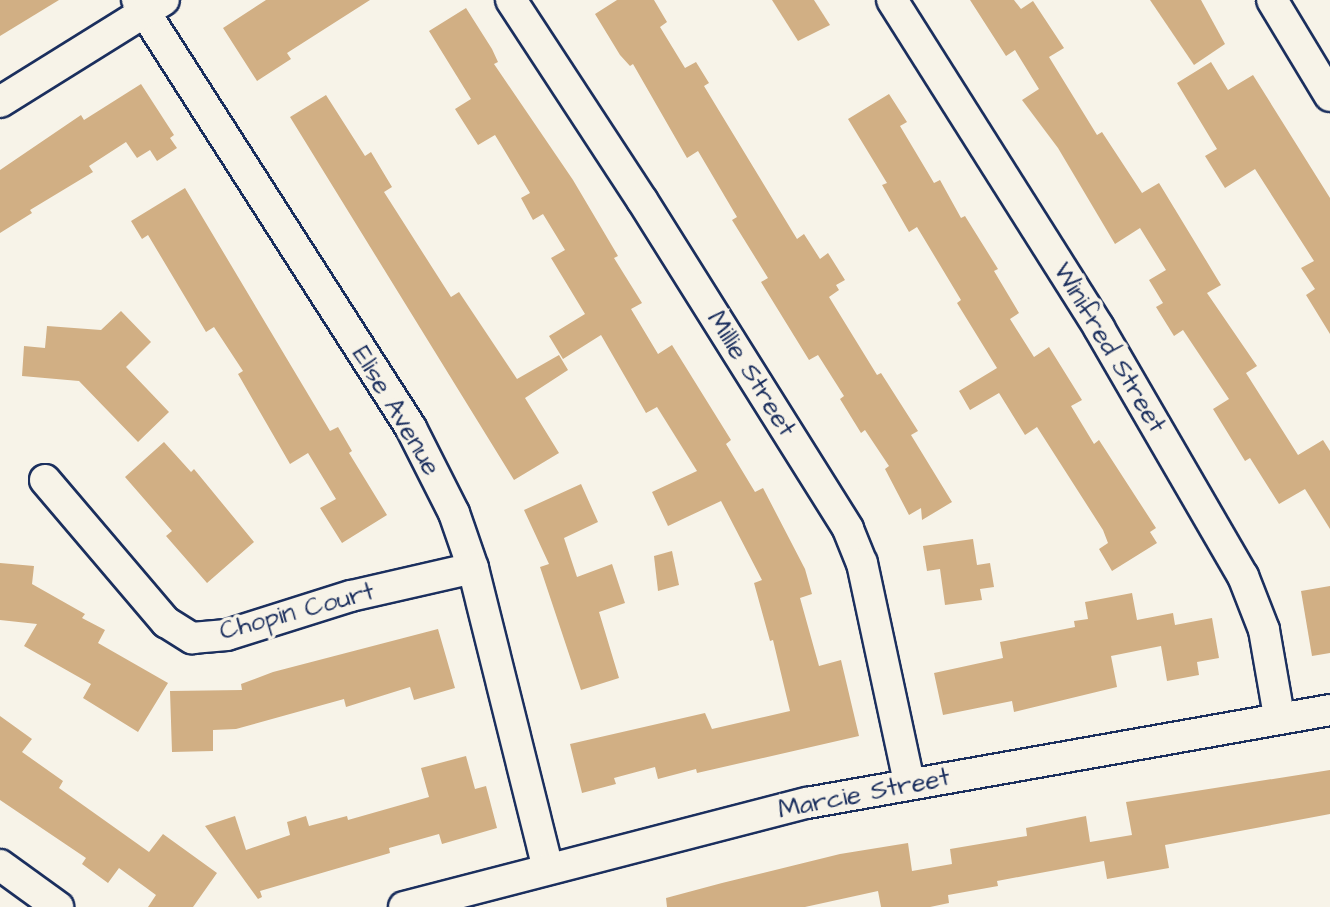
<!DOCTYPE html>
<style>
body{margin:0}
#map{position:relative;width:1330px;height:907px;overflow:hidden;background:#f7f3e8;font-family:"Architects Daughter",sans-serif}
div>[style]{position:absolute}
.building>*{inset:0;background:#d1af84}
.roads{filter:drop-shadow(2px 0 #1b2f5e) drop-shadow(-2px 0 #1b2f5e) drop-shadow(0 2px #1b2f5e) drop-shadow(0 -2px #1b2f5e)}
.street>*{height:30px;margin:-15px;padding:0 15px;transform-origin:15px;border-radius:15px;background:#f7f3e8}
span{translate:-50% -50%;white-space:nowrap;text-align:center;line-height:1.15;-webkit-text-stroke:7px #f7f3e8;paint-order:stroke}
.street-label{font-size:26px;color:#1b2f5e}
</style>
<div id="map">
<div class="building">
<i style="clip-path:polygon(0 0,59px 0,0 36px)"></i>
<i style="clip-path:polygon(266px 0,370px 0,287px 53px,291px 59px,257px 81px,223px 28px)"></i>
<i style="clip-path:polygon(617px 0,654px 0,667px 22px,660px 27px,685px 68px,696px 62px,709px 83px,704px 86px,797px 239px,804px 234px,820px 259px,828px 253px,845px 280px,836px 285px,839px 290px,829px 297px,877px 375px,881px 373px,918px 431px,911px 435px,952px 502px,922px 520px,921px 508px,909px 515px,885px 469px,889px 466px,865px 430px,861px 433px,840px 399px,844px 396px,818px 355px,809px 360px,761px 282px,768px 278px,732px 220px,737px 217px,698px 151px,687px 158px,633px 64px,630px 66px,620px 55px,595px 14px)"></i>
<i style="clip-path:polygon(772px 0,814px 0,830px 25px,798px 41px)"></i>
<i style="clip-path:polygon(970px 0,1014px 0,1021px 9px,1033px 1px,1064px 48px,1049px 57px,1097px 135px,1102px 132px,1142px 193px,1159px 183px,1221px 285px,1207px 293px,1257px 366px,1246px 373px,1298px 455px,1323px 440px,1330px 451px,1330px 529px,1305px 489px,1279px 504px,1250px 458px,1245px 461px,1213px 409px,1229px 399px,1183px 330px,1174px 336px,1156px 307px,1163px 303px,1149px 280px,1166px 270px,1140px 228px,1115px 244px,1058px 148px,1022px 100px,1039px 89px,1015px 50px,1006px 56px)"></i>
<i style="clip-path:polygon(1150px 0,1201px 0,1225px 44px,1194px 65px)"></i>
<i style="clip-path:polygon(466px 8px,492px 49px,498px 62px,494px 64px,573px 180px,618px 256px,614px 258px,642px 303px,631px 309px,658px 354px,672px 345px,731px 440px,726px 444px,755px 492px,763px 488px,805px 569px,812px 594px,800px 598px,819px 666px,841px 660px,859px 736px,697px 773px,696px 769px,658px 779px,655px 767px,614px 778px,616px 784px,582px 793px,570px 744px,705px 713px,712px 729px,790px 711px,773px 640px,770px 641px,754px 583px,762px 580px,721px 501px,668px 526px,652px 492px,697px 471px,657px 407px,646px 413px,601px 335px,563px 359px,549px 336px,585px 314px,551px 258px,565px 250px,543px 214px,533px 220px,521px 198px,530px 193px,495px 135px,478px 145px,455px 109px,471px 99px,429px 31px)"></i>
<i style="clip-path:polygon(1211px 62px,1228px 90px,1253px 75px,1330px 198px,1330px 334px,1306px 295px,1315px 289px,1301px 268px,1314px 261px,1255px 169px,1225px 188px,1205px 156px,1217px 149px,1177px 83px)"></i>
<i style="clip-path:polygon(141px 84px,174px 135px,170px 138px,177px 148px,157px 161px,150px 150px,137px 158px,126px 142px,89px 166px,93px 172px,30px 210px,32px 213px,0 233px,0 170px,81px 115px,84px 120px)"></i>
<i style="clip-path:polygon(889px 94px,907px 122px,900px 126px,934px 183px,940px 180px,961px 218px,965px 216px,998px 269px,994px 271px,1019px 313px,1010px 319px,1034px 357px,1049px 347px,1082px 400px,1071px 406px,1094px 444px,1099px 440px,1156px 528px,1150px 532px,1157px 543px,1112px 571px,1099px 549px,1108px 543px,1103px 530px,1037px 427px,1025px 435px,999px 393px,970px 410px,959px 391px,997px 368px,957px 303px,961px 300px,917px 227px,909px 232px,882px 185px,887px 183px,848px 119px)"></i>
<i style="clip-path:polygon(326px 95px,365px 156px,371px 152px,392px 187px,384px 192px,451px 297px,459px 292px,517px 379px,559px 355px,568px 370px,525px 398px,559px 453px,514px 480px,290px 117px)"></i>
<i style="clip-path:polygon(185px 188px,330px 431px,338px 427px,352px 451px,349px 453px,387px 515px,342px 543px,320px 508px,336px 499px,308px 453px,290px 464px,238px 374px,243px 371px,214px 327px,206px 332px,148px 235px,142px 239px,131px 221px)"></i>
<i style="clip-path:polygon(121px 311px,151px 342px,126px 367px,169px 412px,138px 442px,79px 381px,22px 376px,24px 346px,45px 348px,47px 326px,101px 330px)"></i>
<i style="clip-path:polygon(164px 442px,191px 472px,194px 469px,254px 542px,207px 583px,166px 536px,172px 531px,125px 477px)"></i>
<i style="clip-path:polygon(581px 484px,598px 522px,564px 538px,577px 577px,612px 564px,625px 603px,599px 612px,619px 678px,581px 690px,540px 567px,549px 564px,524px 510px)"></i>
<i style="clip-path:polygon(973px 539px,977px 565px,990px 563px,994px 587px,980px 589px,982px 600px,945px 605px,940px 569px,927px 571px,923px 546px)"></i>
<i style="clip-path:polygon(672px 551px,679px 585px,658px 591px,654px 556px)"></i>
<i style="clip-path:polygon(0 563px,34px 566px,32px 584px,85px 614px,82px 618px,105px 630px,98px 643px,168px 683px,138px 732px,83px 698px,91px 684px,24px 646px,37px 624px,0 620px)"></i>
<i style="clip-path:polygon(1330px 586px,1330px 653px,1312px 656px,1301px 591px)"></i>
<i style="clip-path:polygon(1132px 593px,1137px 620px,1173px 613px,1175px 625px,1212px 618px,1219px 658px,1197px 662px,1199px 675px,1167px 681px,1161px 646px,1111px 656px,1117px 687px,1014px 712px,1012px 701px,943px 715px,934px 673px,1003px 658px,1000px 642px,1075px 627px,1074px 621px,1088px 619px,1085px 602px)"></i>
<i style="clip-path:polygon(438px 629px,455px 688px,414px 700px,410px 687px,346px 707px,344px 699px,236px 729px,213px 730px,213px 751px,172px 752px,170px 691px,242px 690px,241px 684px,273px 672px)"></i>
<i style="clip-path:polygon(0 716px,32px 739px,22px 752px,63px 781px,59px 788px,149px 852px,163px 834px,217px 873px,193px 907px,148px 907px,156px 895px,119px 868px,108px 883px,82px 864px,86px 858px,0 800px)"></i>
<i style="clip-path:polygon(466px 756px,475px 789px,486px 786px,497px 828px,442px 844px,439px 834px,389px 848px,390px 853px,260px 891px,262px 897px,258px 899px,205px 826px,235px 816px,246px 850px,290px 835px,287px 822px,306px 816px,309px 826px,347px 816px,348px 820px,429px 797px,421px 768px)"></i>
<i style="clip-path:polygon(1330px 770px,1330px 814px,1165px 845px,1169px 868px,1107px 879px,1104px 861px,997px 881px,998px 886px,948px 895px,949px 903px,930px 907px,881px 907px,878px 891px,805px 907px,667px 907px,666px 898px,722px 883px,840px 854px,908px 843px,912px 871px,952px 864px,950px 849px,1027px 836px,1026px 828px,1086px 816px,1090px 842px,1132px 835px,1126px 802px)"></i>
</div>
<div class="roads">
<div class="street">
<i style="left:137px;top:0;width:508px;rotate:57.37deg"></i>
<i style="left:411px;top:428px;width:95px;rotate:63.2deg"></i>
<i style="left:454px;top:513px;width:58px;rotate:70.9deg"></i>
<i style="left:473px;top:568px;width:309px;rotate:76deg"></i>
<i style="left:511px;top:0;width:239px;rotate:56.8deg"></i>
<i style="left:642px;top:200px;width:388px;rotate:57.9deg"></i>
<i style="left:848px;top:529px;width:37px;rotate:68deg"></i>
<i style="left:862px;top:563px;width:225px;rotate:77.9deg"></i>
<i style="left:892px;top:0;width:388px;rotate:57.7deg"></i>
<i style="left:1099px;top:328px;width:287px;rotate:59.9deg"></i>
<i style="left:1243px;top:576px;width:58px;rotate:68.7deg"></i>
<i style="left:1264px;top:630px;width:87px;rotate:80.1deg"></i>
<i style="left:1272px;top:0;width:112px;rotate:58.9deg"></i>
<i style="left:0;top:102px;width:193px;rotate:-31.9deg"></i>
<i style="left:45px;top:480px;width:187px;rotate:49.6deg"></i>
<i style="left:166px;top:622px;width:31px;rotate:32deg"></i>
<i style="left:192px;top:638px;width:35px;rotate:-5deg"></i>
<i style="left:227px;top:635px;width:130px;rotate:-17.5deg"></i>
<i style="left:351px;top:596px;width:125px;rotate:-12.9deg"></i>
<i style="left:0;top:865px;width:72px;rotate:35.9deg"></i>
<i style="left:404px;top:907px;width:416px;rotate:-14.5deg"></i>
<i style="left:807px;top:803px;width:531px;rotate:-10.08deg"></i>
</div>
</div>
<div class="street-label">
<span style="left:1109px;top:348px;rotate:59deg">Winifred Street</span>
<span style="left:751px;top:374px;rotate:58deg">Millie Street</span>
<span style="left:396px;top:411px;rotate:59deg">Elise Avenue</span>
<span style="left:297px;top:612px;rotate:-15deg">Chopin Court</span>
<span style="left:864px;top:794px;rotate:-11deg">Marcie Street</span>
</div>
</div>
